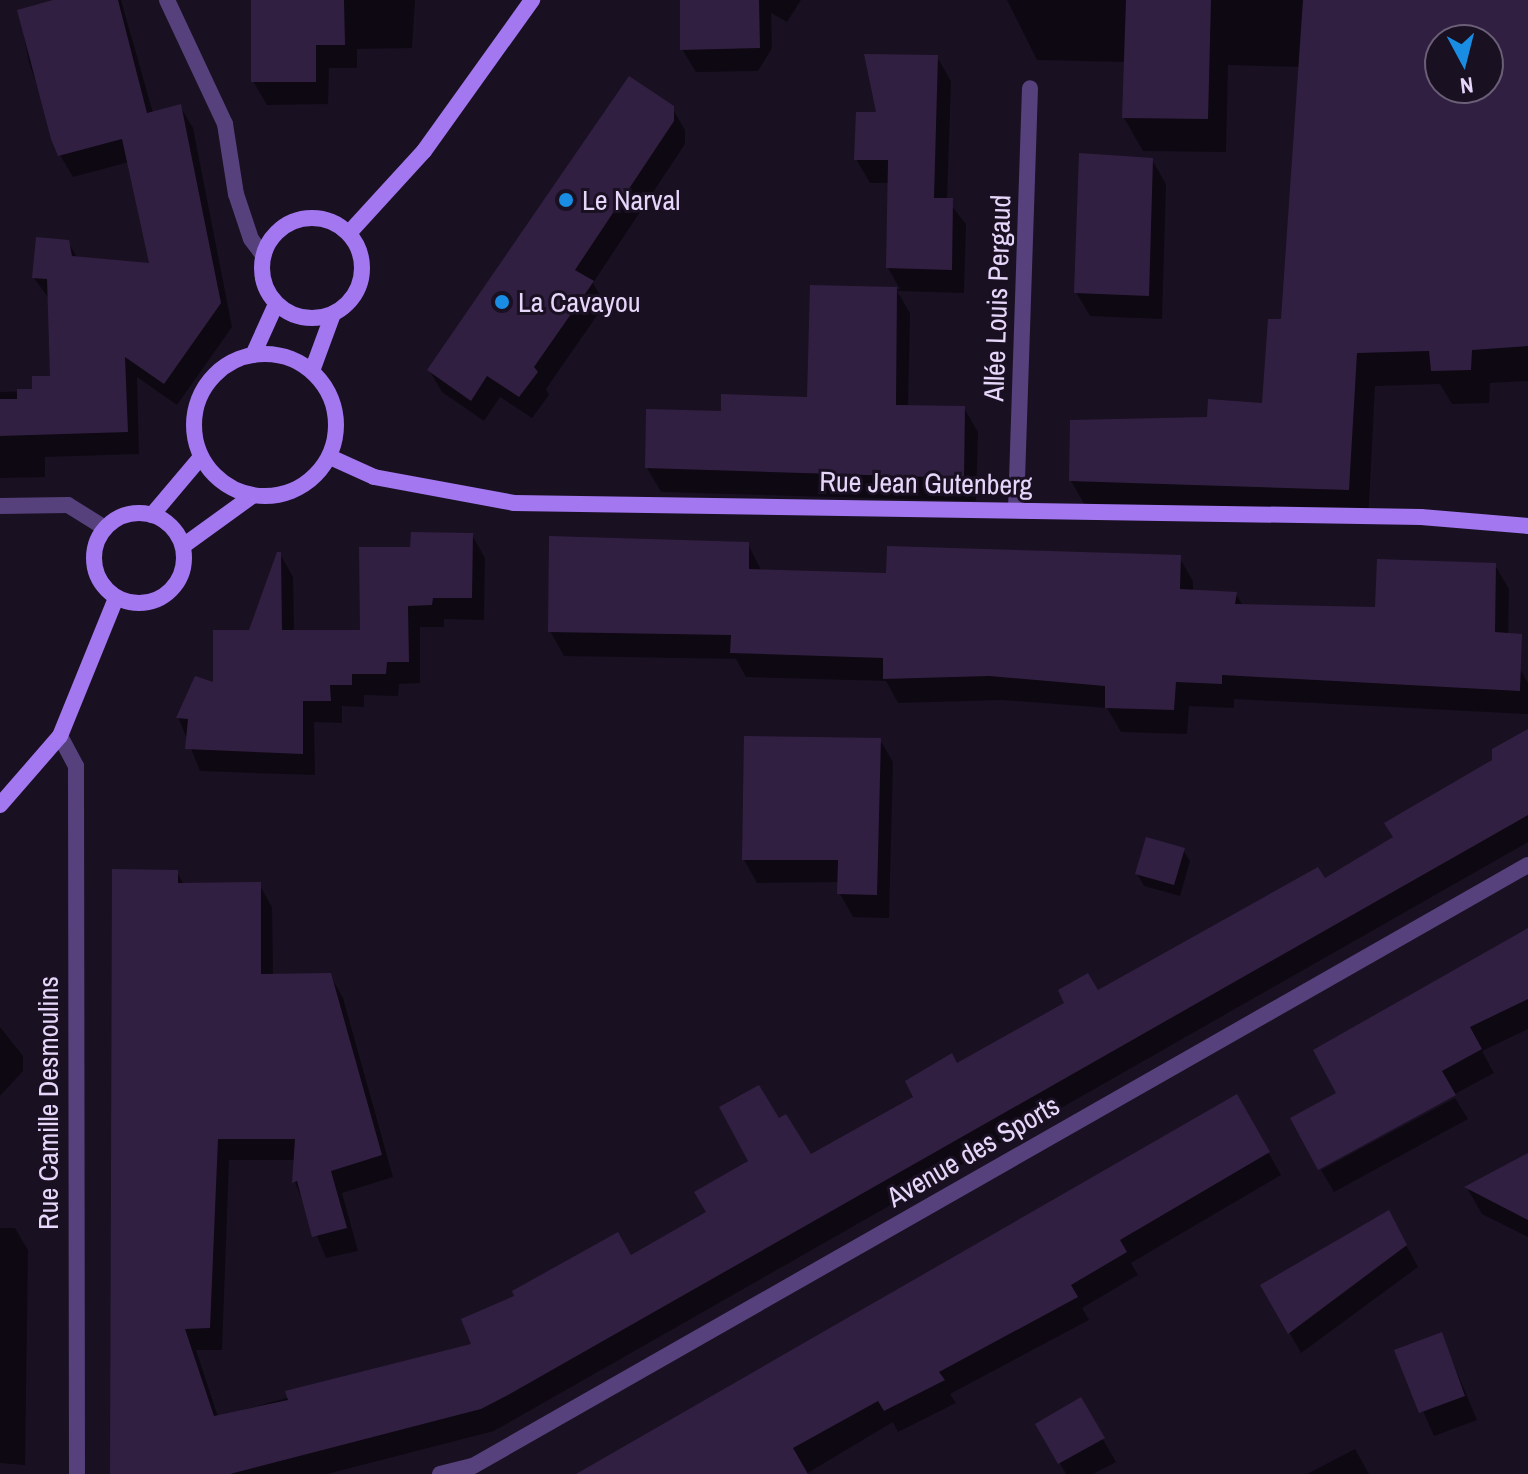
<!DOCTYPE html>
<meta charset="utf-8">
<style>
body{margin:0}
#map{position:relative;width:1528px;height:1474px;overflow:hidden;background:#191022;font-family:"Archivo Narrow",sans-serif}
div>[style]{position:absolute}
.shadow>*{inset:0;background:#0007}
.building>*{inset:0;background:#311f41}
.minor>*{height:16px;margin:-8px;padding:0 8px;transform-origin:8px;border-radius:8px;background:#56417c}
.tertiary>*{height:16px;margin:-8px;padding:0 8px;transform-origin:8px;border-radius:8px;background:#56417c}
.secondary>*{height:16px;margin:-8px;padding:0 8px;transform-origin:8px;border-radius:8px;background:#a277f0}
.secondary>.ring{margin:-8px;padding:0;box-sizing:content-box;background:none;border:16px solid #a277f0;border-radius:50%}
.dots>*{width:22px;height:22px;translate:-50% -50%;box-sizing:border-box;border:4px solid #191022;border-radius:50%}
span{translate:-50% -50%;white-space:nowrap;text-align:center;line-height:1.15;-webkit-text-stroke:6px #191022;paint-order:stroke}
.poi-label{font-size:28px;color:#e6d6fa}
.left{translate:0 -50%;text-align:left}
.street-label{font-size:28px;color:#e6d6fa}
.north{position:absolute;left:1424px;top:24px;width:80px;height:80px;box-sizing:border-box;background:#191022;border:2px solid #6b5f78;border-radius:50%;rotate:173deg;font-size:22px;font-weight:700;line-height:32px;text-align:center;color:#e6d6fa}
.north::after{content:'';display:block;margin:auto;width:28px;height:36px;background:#198de3;clip-path:polygon(50% 0,100% 100%,50% 72%,0 100%)}
</style>
<div id="map">
<div class="shadow">
<i style="clip-path:polygon(61px 0,121px 0,153px 113px,180px 106px,193px 128px,232px 327px,177px 405px,137px 377px,139px 454px,45px 457px,45px 477px,0 478px,0 392px,34px 391px,52px 378px,50px 300px,34px 278px,68px 242px,78px 259px,151px 265px,129px 162px,73px 177px,60px 155px,29px 62px,19px 11px)"></i>
<i style="clip-path:polygon(253px 0,415px 0,412px 48px,357px 49px,357px 68px,329px 68px,328px 104px,267px 105px,253px 81px)"></i>
<i style="clip-path:polygon(682px 0,801px 0,787px 22px,771px 13px,772px 48px,758px 71px,696px 72px,682px 49px)"></i>
<i style="clip-path:polygon(evenodd,1007px 0,1528px 0,1528px 381px,1490px 383px,1489px 403px,1452px 404px,1440px 384px,1375px 386px,1368px 523px,1090px 514px,1071px 481px,1209px 419px,1263px 405px,1283px 321px,1301px 67px,1228px 65px,1226px 152px,1143px 151px,1124px 118px,1126px 62px,1037px 60px,1007px 0,1440px 40px,1488px 40px,1488px 88px,1440px 88px,1440px 40px)"></i>
<i style="clip-path:polygon(937px 57px,951px 81px,947px 200px,966px 224px,964px 293px,897px 291px,910px 313px,908px 407px,964px 408px,978px 432px,976px 501px,661px 492px,647px 468px,722px 413px,809px 399px,812px 287px,900px 289px,888px 268px,889px 183px,870px 183px,856px 159px,879px 114px)"></i>
<i style="clip-path:polygon(672px 108px,685px 130px,685px 144px,593px 283px,605px 304px,546px 389px,549px 395px,532px 418px,500px 397px,484px 421px,442px 392px,429px 370px)"></i>
<i style="clip-path:polygon(1152px 160px,1166px 184px,1162px 319px,1090px 316px,1076px 292px)"></i>
<i style="clip-path:polygon(472px 535px,485px 558px,484px 620px,444px 619px,444px 627px,420px 627px,420px 683px,399px 684px,398px 696px,364px 695px,364px 707px,342px 706px,342px 723px,314px 722px,315px 775px,200px 771px,178px 717px,215px 685px,251px 632px,280px 554px,293px 577px,294px 632px,362px 632px,412px 549px)"></i>
<i style="clip-path:polygon(748px 544px,762px 572px,888px 576px,1179px 557px,1193px 581px,1193px 592px,1236px 594px,1243px 606px,1377px 610px,1495px 565px,1509px 589px,1508px 648px,1528px 683px,1528px 714px,1234px 699px,1234px 708px,1189px 706px,1187px 734px,1121px 732px,1107px 708px,1003px 700px,898px 703px,886px 681px,746px 677px,736px 659px,564px 656px,550px 631px)"></i>
<i style="clip-path:polygon(1528px 731px,1528px 842px,494px 1431px,327px 1474px,112px 1474px,177px 872px,184px 885px,259px 884px,272px 907px,273px 975px,330px 975px,343px 998px,393px 1177px,342px 1193px,358px 1251px,326px 1258px,295px 1182px,296px 1160px,229px 1160px,222px 1350px,196px 1350px,218px 1417px,474px 1346px,708px 1213px,778px 1120px,810px 1157px,916px 1097px,957px 1066px,1324px 881px,1395px 838px)"></i>
<i style="clip-path:polygon(880px 740px,893px 762px,889px 918px,853px 917px,840px 894px,840px 882px,757px 883px,744px 860px)"></i>
<i style="clip-path:polygon(1183px 850px,1190px 861px,1180px 896px,1144px 886px,1137px 874px)"></i>
<i style="clip-path:polygon(1528px 929px,1528px 1029px,1482px 1051px,1494px 1073px,1319px 1167px,1339px 1093px)"></i>
<i style="clip-path:polygon(0 1027px,23px 1056px,23px 1071px,0 1096px)"></i>
<i style="clip-path:polygon(1236px 1096px,1281px 1175px,1131px 1263px,1138px 1275px,1082px 1308px,1089px 1320px,950px 1394px,956px 1403px,898px 1432px,893px 1422px,806px 1474px,580px 1474px)"></i>
<i style="clip-path:polygon(1455px 1098px,1468px 1119px,1334px 1192px,1321px 1170px)"></i>
<i style="clip-path:polygon(1528px 1155px,1528px 1237px,1482px 1214px,1467px 1188px)"></i>
<i style="clip-path:polygon(0 1228px,15px 1228px,28px 1250px,25px 1465px,0 1463px)"></i>
<i style="clip-path:polygon(1400px 1234px,1418px 1267px,1301px 1353px,1263px 1286px)"></i>
<i style="clip-path:polygon(1441px 1334px,1477px 1420px,1434px 1436px,1397px 1351px)"></i>
<i style="clip-path:polygon(1080px 1400px,1116px 1462px,1093px 1474px,1066px 1474px,1038px 1425px)"></i>
<i style="clip-path:polygon(1355px 1449px,1369px 1474px,1307px 1474px)"></i>
</div>
<div class="building">
<i style="clip-path:polygon(53px 0,118px 0,147px 113px,181px 104px,221px 303px,164px 384px,125px 357px,128px 432px,0 436px,0 399px,17px 399px,17px 389px,32px 389px,32px 376px,50px 376px,47px 279px,32px 278px,36px 237px,69px 240px,72px 256px,149px 263px,122px 139px,58px 156px,51px 139px,17px 10px)"></i>
<i style="clip-path:polygon(251px 0,344px 0,345px 45px,316px 45px,316px 82px,251px 82px)"></i>
<i style="clip-path:polygon(680px 0,759px 0,760px 48px,680px 50px)"></i>
<i style="clip-path:polygon(1126px 0,1211px 0,1208px 119px,1122px 118px)"></i>
<i style="clip-path:polygon(evenodd,1303px 0,1528px 0,1528px 346px,1472px 350px,1471px 370px,1431px 371px,1429px 351px,1357px 353px,1349px 490px,1069px 481px,1070px 420px,1207px 417px,1208px 399px,1262px 403px,1268px 319px,1281px 319px,1303px 0,1440px 40px,1488px 40px,1488px 88px,1440px 88px,1440px 40px)"></i>
<i style="clip-path:polygon(864px 54px,938px 55px,934px 198px,953px 198px,952px 270px,886px 268px,888px 160px,854px 160px,856px 112px,876px 112px)"></i>
<i style="clip-path:polygon(629px 76px,674px 106px,674px 121px,575px 270px,594px 281px,534px 367px,538px 372px,519px 397px,487px 376px,471px 401px,427px 370px)"></i>
<i style="clip-path:polygon(1079px 153px,1153px 158px,1149px 296px,1074px 293px)"></i>
<i style="clip-path:polygon(810px 285px,897px 287px,896px 405px,965px 406px,964px 478px,645px 468px,646px 409px,721px 411px,721px 394px,807px 397px)"></i>
<i style="clip-path:polygon(411px 532px,473px 533px,472px 598px,433px 598px,432px 605px,408px 606px,409px 662px,387px 662px,386px 674px,352px 674px,352px 685px,330px 685px,331px 701px,303px 701px,303px 754px,185px 749px,188px 719px,176px 718px,195px 676px,213px 682px,213px 630px,249px 630px,277px 552px,281px 552px,282px 630px,360px 630px,359px 547px,410px 547px)"></i>
<i style="clip-path:polygon(549px 536px,749px 542px,749px 569px,886px 573px,887px 546px,1181px 555px,1180px 589px,1237px 592px,1235px 604px,1375px 607px,1377px 559px,1496px 563px,1495px 632px,1522px 634px,1520px 691px,1222px 675px,1222px 684px,1176px 682px,1174px 710px,1105px 708px,1105px 686px,989px 676px,883px 679px,883px 658px,730px 653px,731px 635px,548px 632px)"></i>
<i style="clip-path:polygon(1528px 729px,1528px 815px,508px 1395px,481px 1409px,230px 1474px,110px 1474px,112px 869px,178px 870px,178px 883px,261px 882px,261px 974px,331px 973px,382px 1155px,331px 1171px,347px 1228px,312px 1237px,297px 1181px,292px 1183px,295px 1139px,218px 1139px,210px 1328px,185px 1329px,214px 1416px,288px 1400px,285px 1391px,471px 1344px,461px 1319px,514px 1296px,512px 1291px,618px 1232px,631px 1255px,706px 1212px,694px 1192px,748px 1161px,719px 1107px,759px 1085px,779px 1118px,786px 1114px,811px 1154px,913px 1097px,905px 1081px,952px 1053px,957px 1063px,1064px 1003px,1058px 990px,1088px 973px,1098px 990px,1318px 867px,1325px 878px,1393px 837px,1384px 823px,1492px 760px,1492px 749px)"></i>
<i style="clip-path:polygon(744px 736px,881px 738px,877px 895px,837px 894px,838px 860px,742px 860px)"></i>
<i style="clip-path:polygon(1146px 837px,1185px 848px,1174px 885px,1135px 874px)"></i>
<i style="clip-path:polygon(1528px 928px,1528px 999px,1470px 1027px,1482px 1049px,1442px 1071px,1456px 1095px,1318px 1170px,1290px 1118px,1336px 1093px,1313px 1050px)"></i>
<i style="clip-path:polygon(1237px 1094px,1270px 1152px,1120px 1240px,1127px 1252px,1071px 1285px,1078px 1297px,939px 1372px,945px 1380px,884px 1411px,878px 1401px,793px 1448px,808px 1474px,576px 1474px)"></i>
<i style="clip-path:polygon(1528px 1153px,1528px 1220px,1464px 1187px)"></i>
<i style="clip-path:polygon(1389px 1210px,1407px 1245px,1288px 1334px,1260px 1285px)"></i>
<i style="clip-path:polygon(1442px 1332px,1465px 1396px,1419px 1413px,1394px 1350px)"></i>
<i style="clip-path:polygon(1081px 1397px,1105px 1438px,1058px 1464px,1035px 1424px)"></i>
</div>
<div class="minor">
<i style="left:1016px;top:510px;width:422px;rotate:-88.1deg"></i>
<i style="left:60px;top:736px;width:34px;rotate:62deg"></i>
<i style="left:76px;top:766px;width:708px;rotate:89.92deg"></i>
<i style="left:440px;top:1474px;width:34px;rotate:-14deg"></i>
<i style="left:473px;top:1466px;width:1214px;rotate:-29.67deg"></i>
</div>
<div class="tertiary">
<i style="left:167px;top:0;width:137px;rotate:64.9deg"></i>
<i style="left:225px;top:124px;width:71px;rotate:81.1deg"></i>
<i style="left:236px;top:194px;width:47px;rotate:71.6deg"></i>
<i style="left:251px;top:239px;width:20px;rotate:53deg"></i>
<i style="left:0;top:506px;width:68px;rotate:-0.8deg"></i>
<i style="left:68px;top:505px;width:44px;rotate:31.9deg"></i>
</div>
<div class="secondary">
<i class="ring" style="left:262px;top:218px;width:84px;height:84px"></i>
<i style="left:349px;top:233px;width:111px;rotate:-47.6deg"></i>
<i style="left:424px;top:151px;width:186px;rotate:-54.4deg"></i>
<i class="ring" style="left:194px;top:354px;width:126px;height:126px"></i>
<i style="left:253px;top:355px;width:56px;rotate:-65.7deg"></i>
<i style="left:312px;top:371px;width:61px;rotate:-69.8deg"></i>
<i style="left:330px;top:457px;width:48px;rotate:24.4deg"></i>
<i style="left:374px;top:477px;width:142px;rotate:10.5deg"></i>
<i style="left:514px;top:503px;width:907px;rotate:0.88deg"></i>
<i style="left:1421px;top:517px;width:107px;rotate:4.8deg"></i>
<i class="ring" style="left:94px;top:513px;width:74px;height:74px"></i>
<i style="left:152px;top:515px;width:76px;rotate:-49.8deg"></i>
<i style="left:183px;top:546px;width:85px;rotate:-35.9deg"></i>
<i style="left:0;top:805px;width:91px;rotate:-49deg"></i>
<i style="left:60px;top:736px;width:149px;rotate:-67.9deg"></i>
</div>
<div class="dots">
<i style="left:566px;top:200px;background:#198de3"></i>
<i style="left:502px;top:302px;background:#198de3"></i>
</div>
<div class="poi-label">
<span class="left" style="left:582px;top:200px">Le Narval</span>
<span class="left" style="left:518px;top:302px">La Cavayou</span>
</div>
<div class="street-label">
<span style="left:997px;top:298px;rotate:-88deg">Allée Louis Pergaud</span>
<span style="left:926px;top:483px;rotate:1deg">Rue Jean Gutenberg</span>
<span style="left:48px;top:1103px;rotate:-90deg">Rue Camille Desmoulins</span>
<span style="left:973px;top:1151px;rotate:-30deg">Avenue des Sports</span>
</div>
<div class="north">N</div>
</div>
